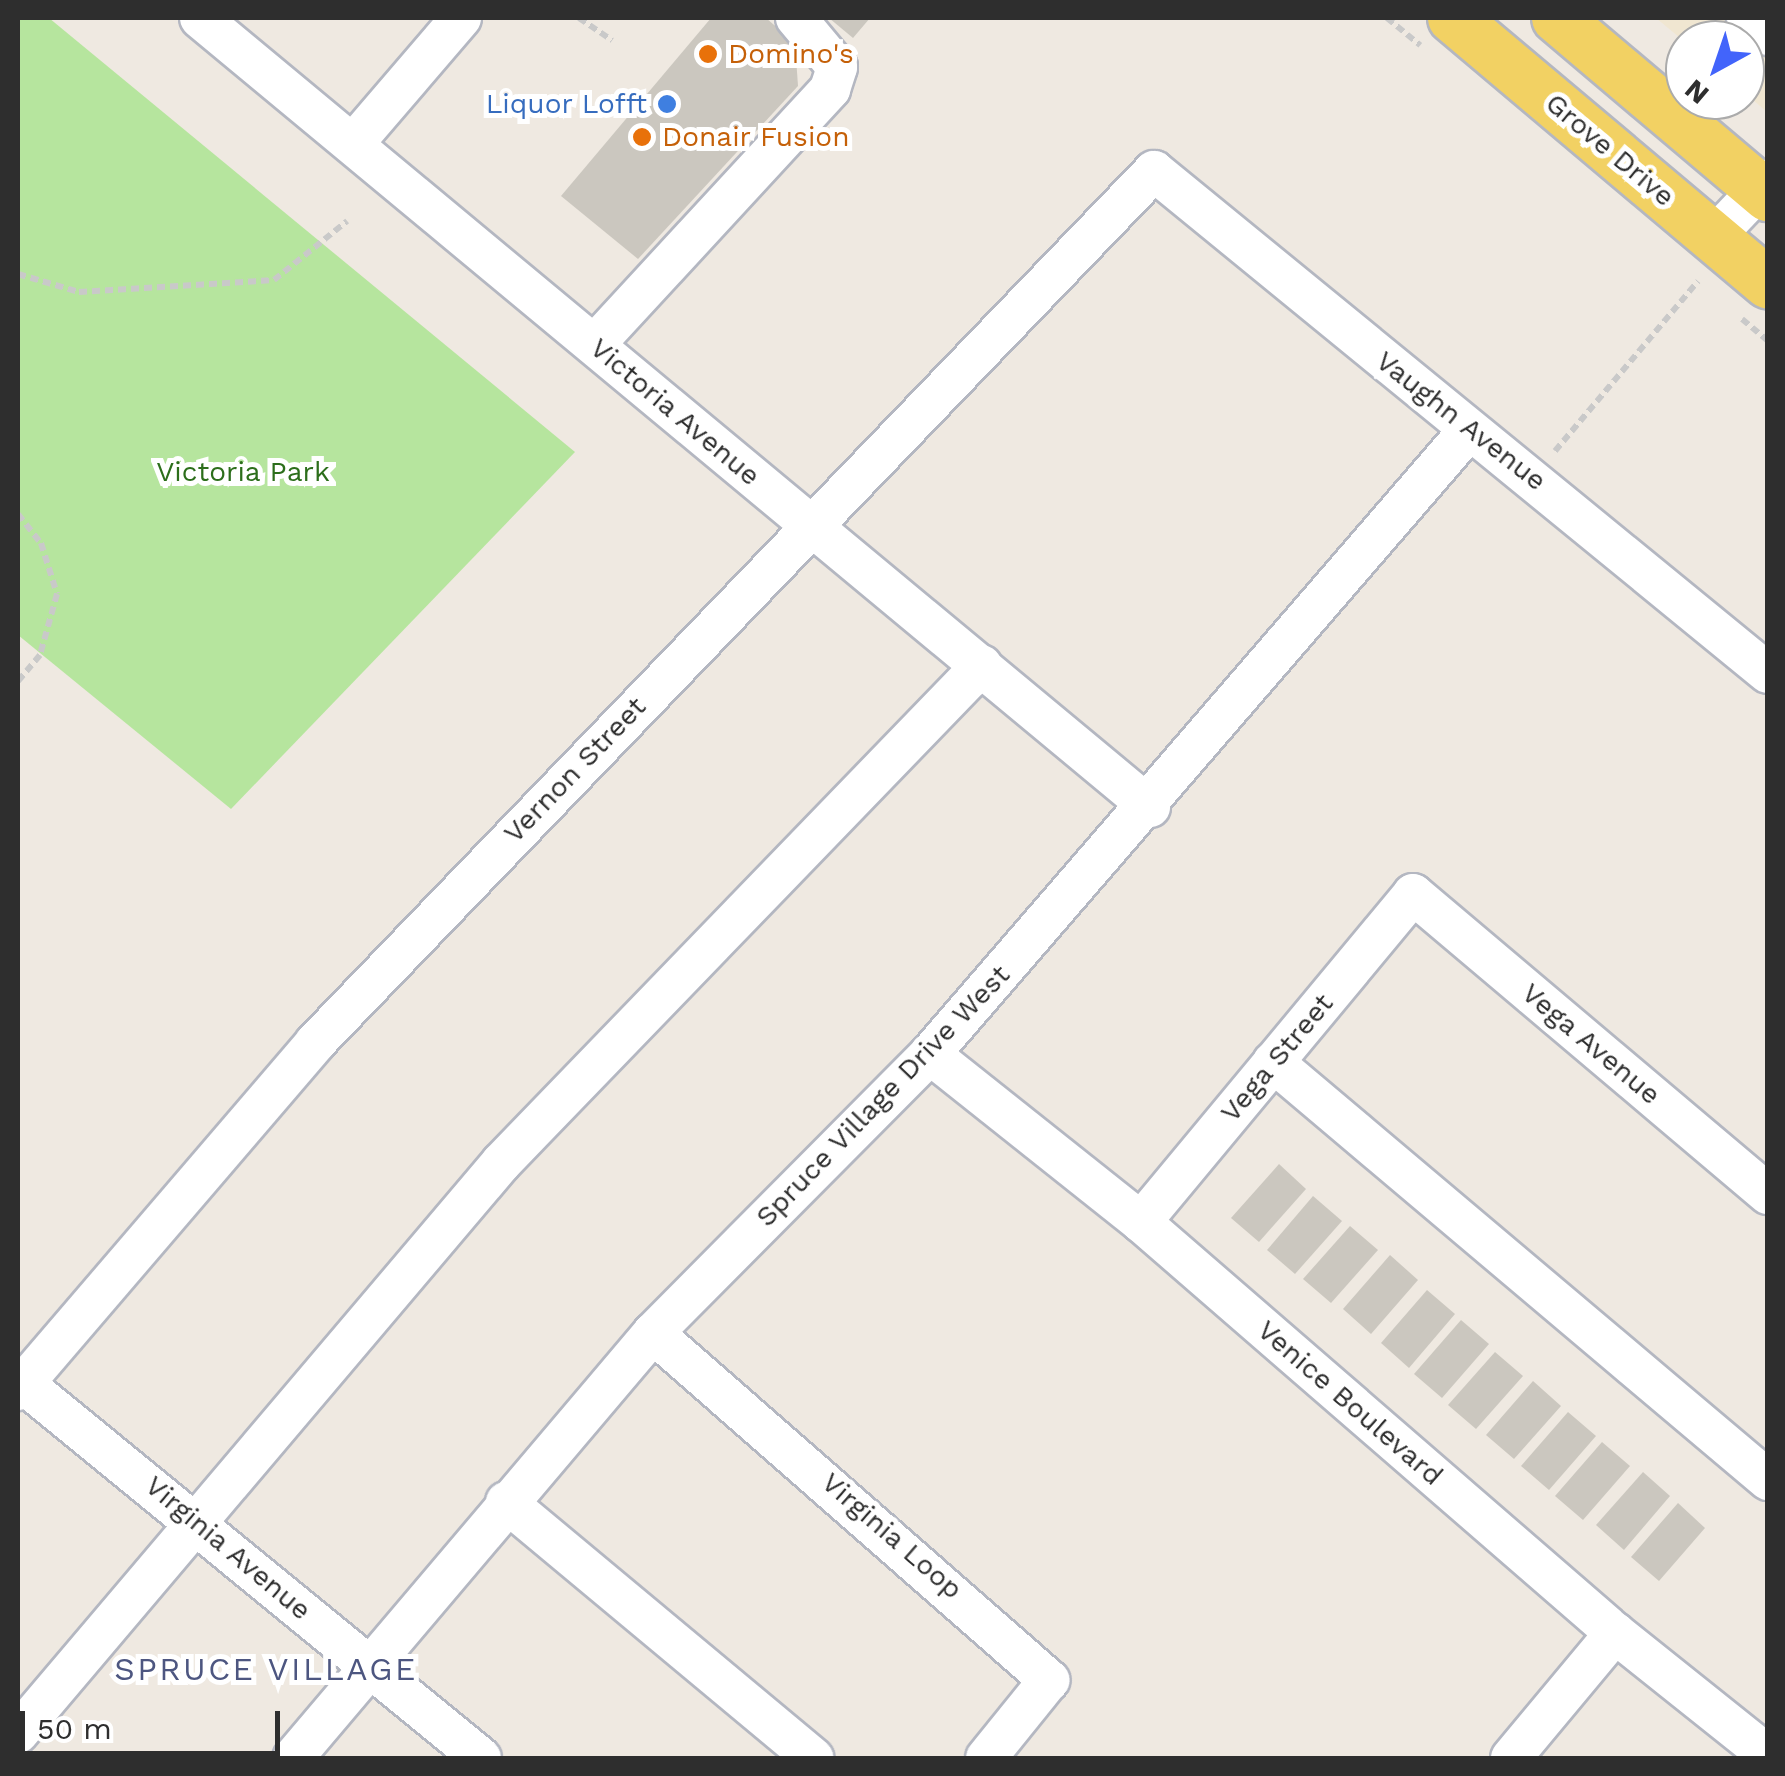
<!DOCTYPE html>
<style>
body{margin:0}
#map{position:relative;width:1785px;height:1776px;overflow:hidden;background:#efe9e1;font-family:"Work Sans",sans-serif}
div>[style]{position:absolute}
.education>*{inset:0;background:#f0e6d1}
.green>*{inset:0;background:#b6e59e}
.building>*{inset:0;background:#cbc7bf}
.path>*{height:6px;margin-top:-3px;transform-origin:0;background:repeating-linear-gradient(90deg,#c9c9c9 0 8px,transparent 0 13px)}
.roads{filter:drop-shadow(2px 0 #b4b7c1) drop-shadow(-2px 0 #b4b7c1) drop-shadow(0 2px #b4b7c1) drop-shadow(0 -2px #b4b7c1)}
.minor>*{height:40px;margin:-20px;padding:0 20px;transform-origin:20px;border-radius:20px;background:#fff}
.major>*{height:50px;margin:-25px;padding:0 25px;transform-origin:25px;border-radius:25px;background:#f2d163}
.dots>*{width:28px;height:28px;translate:-50% -50%;box-sizing:border-box;border:5px solid #fff;border-radius:50%}
span{translate:-50% -50%;white-space:nowrap;text-align:center;line-height:1.15;-webkit-text-stroke:10px #fff;paint-order:stroke}
.food-label{font-size:28px;color:#c56008}
.left{translate:0 -50%;text-align:left}
.shop-label{font-size:28px;color:#366cbe}
.right{translate:-100% -50%;text-align:right}
.street-label{font-size:28px;color:#2e2e2e}
.park-label{font-size:28px;color:#2c6e1b}
.quarter-label{font-size:32px;color:#4d5680;letter-spacing:2.5px}
.frame{position:absolute;inset:0;border:20px solid #2e2e2e;pointer-events:none}
.north{position:absolute;left:1665px;top:20px;width:100px;height:100px;box-sizing:border-box;background:#fff;border:2px solid #ababab;border-radius:50%;rotate:220deg;font-size:28px;font-weight:700;line-height:40px;text-align:center;color:#2e2e2e}
.north::after{content:'';display:block;margin:auto;width:35px;height:45px;background:#4264fb;clip-path:polygon(50% 0,100% 100%,50% 72%,0 100%)}
.scale{position:absolute;left:20px;top:1711px;width:260px;height:45px;box-sizing:border-box;border:5px solid #2e2e2e;border-top:0;padding-left:12px;font-size:30px;line-height:35px;white-space:nowrap;color:#2e2e2e;-webkit-text-stroke:8px #fff;paint-order:stroke}
</style>
<div id="map">
<div class="education">
<i style="clip-path:polygon(1656px 18px,1767px 18px,1767px 112px,1745px 93px,1745px 40px,1685px 42px)"></i>
</div>
<div class="green">
<i style="clip-path:polygon(18px 18px,49px 18px,575px 452px,231px 809px,18px 635px)"></i>
</div>
<div class="building">
<i style="clip-path:polygon(711px 18px,766px 18px,795px 43px,798px 86px,638px 259px,561px 196px)"></i>
<i style="clip-path:polygon(829px 18px,870px 18px,853px 38px)"></i>
<i style="clip-path:polygon(1279px 1164px,1306px 1189px,1259px 1242px,1231px 1218px)"></i>
<i style="clip-path:polygon(1313px 1196px,1342px 1221px,1295px 1274px,1267px 1250px)"></i>
<i style="clip-path:polygon(1350px 1226px,1378px 1250px,1331px 1303px,1303px 1279px)"></i>
<i style="clip-path:polygon(1390px 1255px,1418px 1280px,1371px 1334px,1343px 1309px)"></i>
<i style="clip-path:polygon(1427px 1290px,1455px 1314px,1409px 1368px,1381px 1343px)"></i>
<i style="clip-path:polygon(1461px 1320px,1489px 1344px,1442px 1398px,1414px 1374px)"></i>
<i style="clip-path:polygon(1495px 1352px,1523px 1376px,1476px 1429px,1448px 1405px)"></i>
<i style="clip-path:polygon(1533px 1381px,1561px 1406px,1514px 1459px,1486px 1435px)"></i>
<i style="clip-path:polygon(1568px 1412px,1596px 1436px,1549px 1490px,1521px 1466px)"></i>
<i style="clip-path:polygon(1602px 1442px,1630px 1466px,1583px 1520px,1555px 1496px)"></i>
<i style="clip-path:polygon(1643px 1472px,1670px 1496px,1624px 1550px,1596px 1525px)"></i>
<i style="clip-path:polygon(1678px 1503px,1705px 1528px,1659px 1581px,1631px 1557px)"></i>
</div>
<div class="path">
<i style="left:579px;top:18px;width:40px;rotate:34deg"></i>
<i style="left:1387px;top:18px;width:43px;rotate:39.3deg"></i>
<i style="left:18px;top:274px;width:64px;rotate:16.4deg"></i>
<i style="left:79px;top:292px;width:195px;rotate:-3.5deg"></i>
<i style="left:274px;top:280px;width:94px;rotate:-38.9deg"></i>
<i style="left:1742px;top:319px;width:34px;rotate:40deg"></i>
<i style="left:1555px;top:451px;width:222px;rotate:-49.9deg"></i>
<i style="left:18px;top:514px;width:37px;rotate:52deg"></i>
<i style="left:41px;top:543px;width:53px;rotate:72.6deg"></i>
<i style="left:57px;top:594px;width:63px;rotate:105.6deg"></i>
<i style="left:40px;top:655px;width:34px;rotate:130deg"></i>
</div>
<div class="roads">
<div class="minor">
<i style="left:200px;top:18px;width:1235px;rotate:39.71deg"></i>
<i style="left:1747px;top:18px;width:27px;rotate:39deg"></i>
<i style="left:353px;top:144px;width:166px;rotate:-49.4deg"></i>
<i style="left:1713px;top:238px;width:80px;rotate:-46.5deg"></i>
<i style="left:595px;top:344px;width:347px;rotate:-47.3deg"></i>
<i style="left:830px;top:89px;width:23px;rotate:-72deg"></i>
<i style="left:837px;top:67px;width:64px;rotate:-129.9deg"></i>
<i style="left:930px;top:1054px;width:270px;rotate:38.5deg"></i>
<i style="left:1141px;top:1222px;width:627px;rotate:40.93deg"></i>
<i style="left:1615px;top:1633px;width:196px;rotate:38.6deg"></i>
<i style="left:1273px;top:1062px;width:648px;rotate:40.18deg"></i>
<i style="left:1141px;top:1222px;width:426px;rotate:-50.3deg"></i>
<i style="left:1413px;top:894px;width:465px;rotate:40.2deg"></i>
<i style="left:653px;top:1333px;width:527px;rotate:41.23deg"></i>
<i style="left:1049px;top:1680px;width:100px;rotate:128.9deg"></i>
<i style="left:18px;top:1379px;width:598px;rotate:39.3deg"></i>
<i style="left:18px;top:1390px;width:457px;rotate:-49.4deg"></i>
<i style="left:315px;top:1043px;width:1210px;rotate:-46.1deg"></i>
<i style="left:1154px;top:171px;width:793px;rotate:39.27deg"></i>
<i style="left:506px;top:1502px;width:400px;rotate:39.8deg"></i>
<i style="left:18px;top:1733px;width:747px;rotate:-49.72deg"></i>
<i style="left:501px;top:1163px;width:692px;rotate:-45.99deg"></i>
<i style="left:293px;top:1758px;width:557px;rotate:-49.73deg"></i>
<i style="left:653px;top:1333px;width:393px;rotate:-45.2deg"></i>
<i style="left:930px;top:1054px;width:825px;rotate:-49.18deg"></i>
<i style="left:1511px;top:1758px;width:163px;rotate:-50.2deg"></i>
</div>
<div class="major">
<i style="left:1453px;top:18px;width:412px;rotate:40.1deg"></i>
<i style="left:1557px;top:18px;width:276px;rotate:40.2deg"></i>
</div>
</div>
<div class="dots">
<i style="left:708px;top:54px;background:#e8710a"></i>
<i style="left:667px;top:104px;background:#3f7fe0"></i>
<i style="left:642px;top:137px;background:#e8710a"></i>
</div>
<div class="food-label">
<span class="left" style="left:728px;top:54px">Domino's</span>
<span class="left" style="left:662px;top:137px">Donair Fusion</span>
</div>
<div class="shop-label">
<span class="right" style="left:647px;top:104px">Liquor Lofft</span>
</div>
<div class="street-label">
<span style="left:1610px;top:150px;rotate:40deg">Grove Drive</span>
<span style="left:675px;top:412px;rotate:40deg">Victoria Avenue</span>
<span style="left:1461px;top:421px;rotate:38deg">Vaughn Avenue</span>
<span style="left:575px;top:770px;rotate:-46deg">Vernon Street</span>
<span style="left:1591px;top:1044px;rotate:40deg">Vega Avenue</span>
<span style="left:1277px;top:1058px;rotate:-50deg">Vega Street</span>
<span style="left:883px;top:1096px;rotate:-46deg">Spruce Village Drive West</span>
<span style="left:1350px;top:1403px;rotate:41deg">Venice Boulevard</span>
<span style="left:892px;top:1536px;rotate:41deg">Virginia Loop</span>
<span style="left:228px;top:1548px;rotate:40deg">Virginia Avenue</span>
</div>
<div class="park-label">
<span style="left:243px;top:472px">Victoria Park</span>
</div>
<div class="quarter-label">
<span style="left:266px;top:1669px">SPRUCE VILLAGE</span>
</div>
<div class="frame"></div>
<div class="north">N</div>
<div class="scale">50 m</div>
</div>
